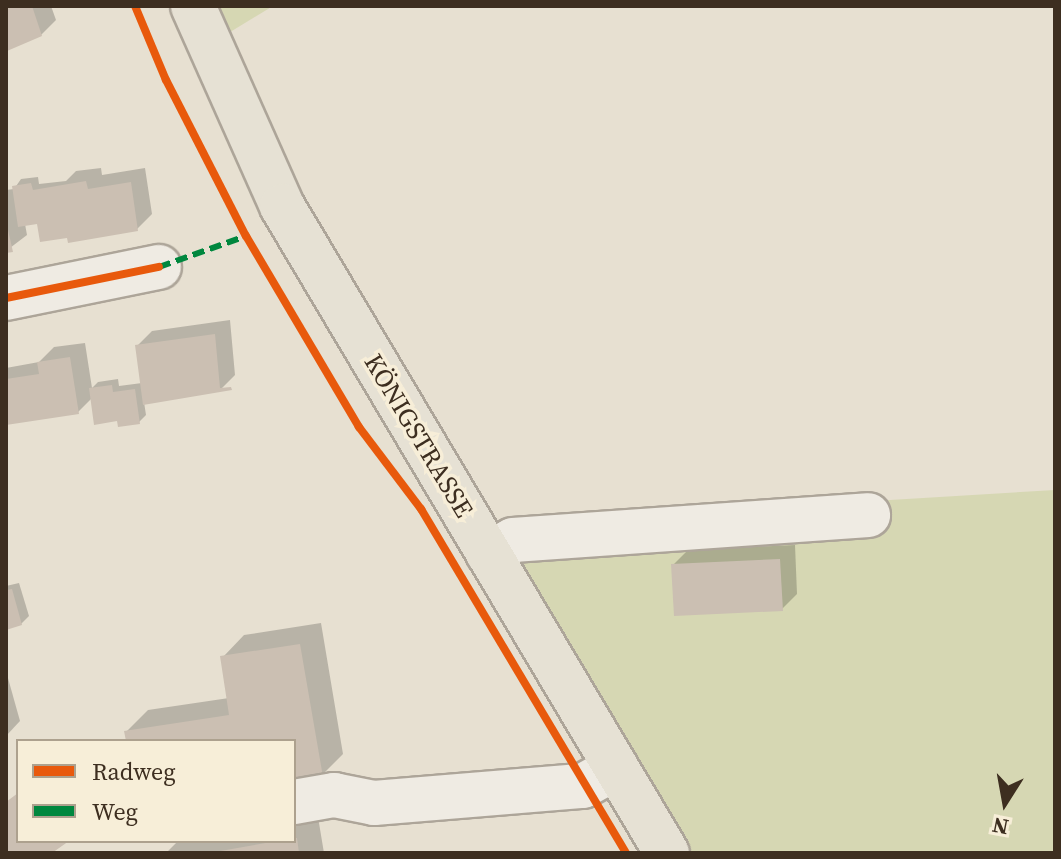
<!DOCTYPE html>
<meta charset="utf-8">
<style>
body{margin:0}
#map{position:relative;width:1061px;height:859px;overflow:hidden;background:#e7e0d1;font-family:"Source Serif 4",serif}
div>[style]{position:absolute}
.green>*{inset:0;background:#d6d7b3}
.shadow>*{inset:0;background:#0003}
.building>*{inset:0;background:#cbbfb2}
.roads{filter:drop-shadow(2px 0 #ada599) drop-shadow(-2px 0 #ada599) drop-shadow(0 2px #ada599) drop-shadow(0 -2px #ada599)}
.minor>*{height:44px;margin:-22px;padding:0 22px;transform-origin:22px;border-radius:22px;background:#efebe3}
.major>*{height:44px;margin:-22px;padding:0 22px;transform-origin:22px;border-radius:22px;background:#e6e1d4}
.quiet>*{height:6px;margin-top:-3px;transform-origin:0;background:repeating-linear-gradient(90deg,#00873e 0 12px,transparent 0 18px)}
.cycleway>*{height:8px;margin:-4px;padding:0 4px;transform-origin:4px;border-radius:4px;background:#e8590c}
span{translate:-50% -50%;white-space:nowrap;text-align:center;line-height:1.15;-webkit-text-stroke:7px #f7eed8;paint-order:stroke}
.street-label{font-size:26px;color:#3d2e20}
.frame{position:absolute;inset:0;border:8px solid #3d2e20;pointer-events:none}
.legend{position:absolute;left:16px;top:739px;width:280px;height:104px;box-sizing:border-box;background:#f7eed8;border:2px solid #ada18e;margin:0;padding:10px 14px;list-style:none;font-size:24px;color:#3d2e20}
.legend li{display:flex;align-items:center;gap:16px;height:40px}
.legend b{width:40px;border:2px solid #ada18e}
.north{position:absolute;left:965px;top:763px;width:80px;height:80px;-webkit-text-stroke:6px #f7eed8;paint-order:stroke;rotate:191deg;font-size:22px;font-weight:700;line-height:32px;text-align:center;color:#3d2e20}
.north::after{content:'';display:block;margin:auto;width:28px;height:36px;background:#3d2e20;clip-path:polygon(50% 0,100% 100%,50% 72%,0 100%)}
</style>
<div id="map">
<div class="green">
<i style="clip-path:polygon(202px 6px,273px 6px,217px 40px)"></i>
<i style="clip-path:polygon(1055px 490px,1055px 853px,677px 853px,480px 525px)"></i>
</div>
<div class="shadow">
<i style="clip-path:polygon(6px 6px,51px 6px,56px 20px,41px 35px,6px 47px)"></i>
<i style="clip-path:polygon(101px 168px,102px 175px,145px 168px,152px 214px,137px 229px,69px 236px,39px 222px,25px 224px,27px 235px,6px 251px,6px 190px,14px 189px,21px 179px,38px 177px,39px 184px,66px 181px,76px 171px)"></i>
<i style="clip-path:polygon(230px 320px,235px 375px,220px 390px,144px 402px,146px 415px,139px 422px,118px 419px,92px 398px,78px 412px,6px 423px,6px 368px,39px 362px,54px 347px,85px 343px,92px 388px,98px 382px,118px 379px,119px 386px,142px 383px,137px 346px,152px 331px)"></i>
<i style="clip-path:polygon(795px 545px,797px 594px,782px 609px,673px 565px,688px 550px)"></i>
<i style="clip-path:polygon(19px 583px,29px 616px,21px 624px,6px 628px,6px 586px)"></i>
<i style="clip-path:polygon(321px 623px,343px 754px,322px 775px,294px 741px,128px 741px,126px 732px,148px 710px,229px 698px,223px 657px,244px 635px)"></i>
<i style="clip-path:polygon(6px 671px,20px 721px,6px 736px)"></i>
<i style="clip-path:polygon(318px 817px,324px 853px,166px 853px,178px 841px,294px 841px,294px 821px)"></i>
</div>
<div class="building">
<i style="clip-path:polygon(6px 6px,32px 6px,42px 36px,7px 51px)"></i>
<i style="clip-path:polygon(86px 181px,88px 189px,131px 182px,138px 231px,68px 243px,67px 238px,40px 242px,37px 224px,18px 227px,12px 186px,31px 183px,33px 190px)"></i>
<i style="clip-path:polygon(6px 221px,13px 252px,6px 253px)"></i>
<i style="clip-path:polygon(215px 334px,220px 388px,231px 387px,232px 390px,143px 405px,135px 345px)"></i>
<i style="clip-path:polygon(70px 357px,79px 414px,6px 425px,6px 379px,39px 374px,37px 362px)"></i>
<i style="clip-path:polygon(112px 385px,113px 392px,135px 389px,140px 424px,118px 427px,117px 421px,94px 425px,89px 388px)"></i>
<i style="clip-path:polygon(780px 559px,783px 611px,674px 616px,671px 564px)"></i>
<i style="clip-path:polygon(12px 589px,22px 625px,6px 630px,6px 590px)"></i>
<i style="clip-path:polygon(300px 644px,323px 777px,294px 782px,294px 741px,126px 741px,124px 731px,229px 715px,220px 656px)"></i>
<i style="clip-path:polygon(18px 793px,18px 841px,69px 841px,52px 853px,6px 853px,6px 802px)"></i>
<i style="clip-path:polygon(294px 838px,297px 838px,299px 853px,209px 853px)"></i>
</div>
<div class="roads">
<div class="minor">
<i style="left:6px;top:298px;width:156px;rotate:-11.5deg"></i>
<i style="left:488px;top:553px;width:28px;rotate:-27deg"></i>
<i style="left:513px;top:540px;width:356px;rotate:-4deg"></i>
<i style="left:294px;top:802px;width:41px;rotate:-9.9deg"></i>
<i style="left:334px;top:795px;width:41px;rotate:11.3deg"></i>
<i style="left:374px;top:803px;width:210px;rotate:-4.7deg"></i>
<i style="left:583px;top:786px;width:38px;rotate:-29deg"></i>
</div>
<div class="major">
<i style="left:193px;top:6px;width:219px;rotate:66deg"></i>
<i style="left:282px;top:206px;width:753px;rotate:59.25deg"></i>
</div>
</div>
<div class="quiet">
<i style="left:159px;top:267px;width:92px;rotate:-19.6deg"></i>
</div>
<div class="cycleway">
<i style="left:135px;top:6px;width:80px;rotate:67.3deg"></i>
<i style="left:166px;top:80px;width:175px;rotate:62.9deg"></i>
<i style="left:246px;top:236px;width:222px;rotate:59.4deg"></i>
<i style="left:359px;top:427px;width:103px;rotate:52.9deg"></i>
<i style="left:421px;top:509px;width:400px;rotate:59.2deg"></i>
<i style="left:6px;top:298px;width:156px;rotate:-11.5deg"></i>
</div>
<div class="street-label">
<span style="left:418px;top:436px;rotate:59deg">KÖNIGSTRASSE</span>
</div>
<div class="frame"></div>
<ul class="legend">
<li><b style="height:10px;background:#e8590c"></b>Radweg</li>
<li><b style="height:10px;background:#00873e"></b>Weg</li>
</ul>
<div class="north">N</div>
</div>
